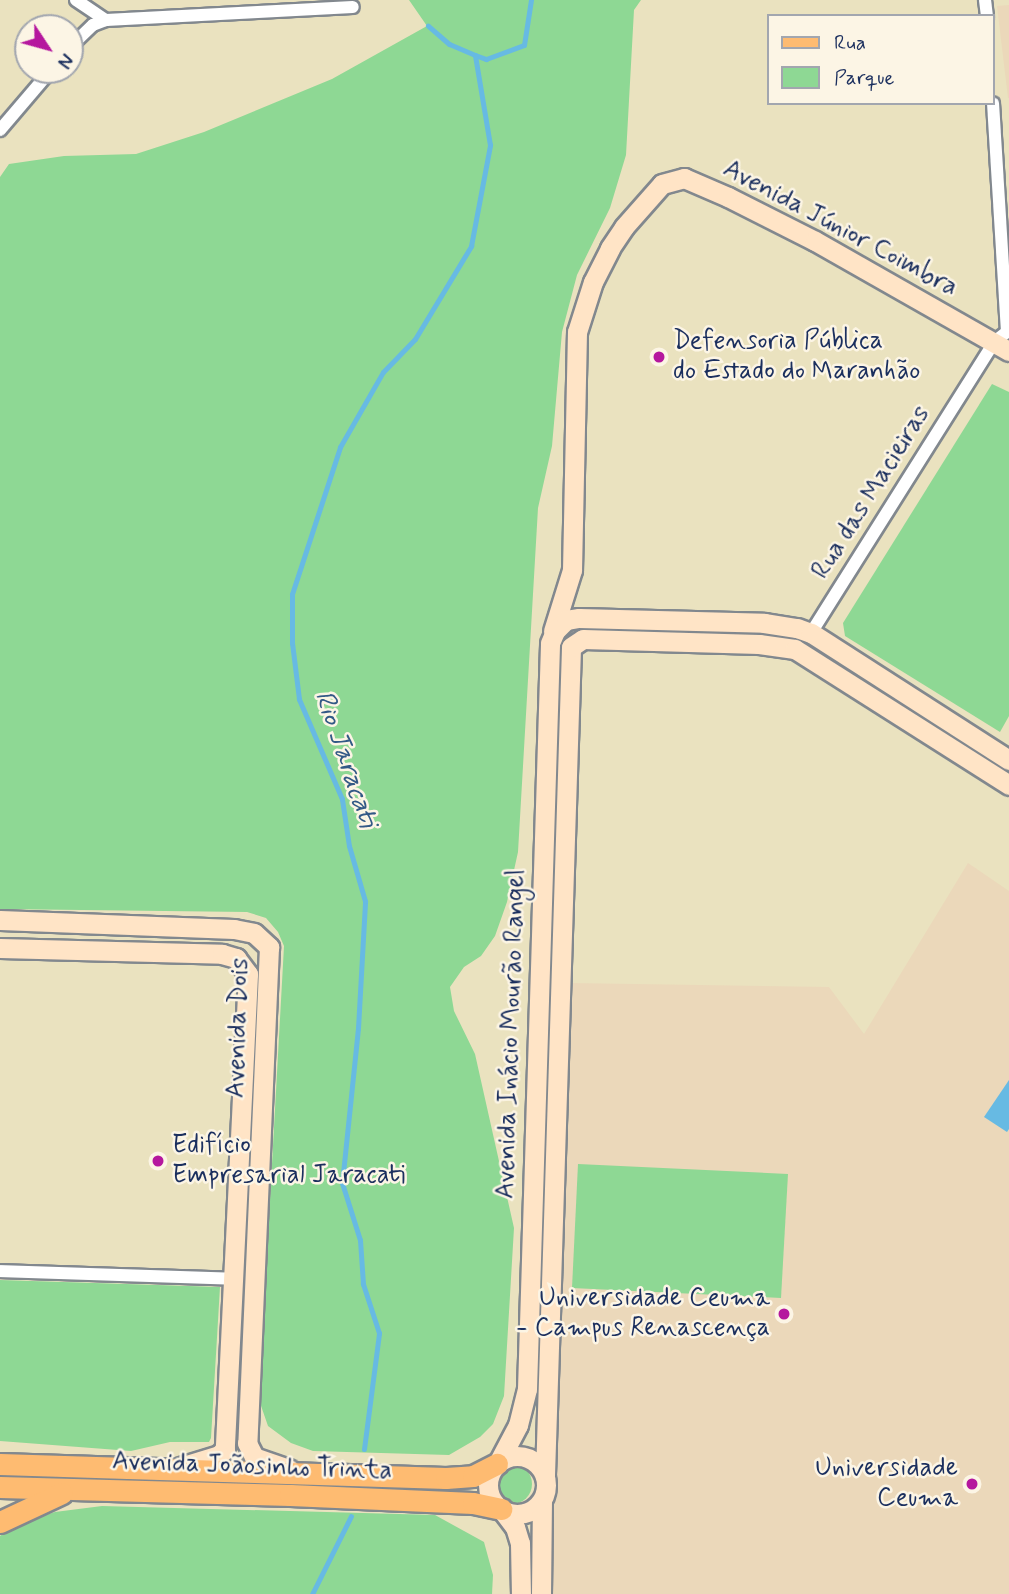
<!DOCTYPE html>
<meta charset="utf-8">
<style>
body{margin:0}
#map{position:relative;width:1009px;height:1594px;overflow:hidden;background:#eae2bf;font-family:Mynerve,sans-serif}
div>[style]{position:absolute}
.built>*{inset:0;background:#ebd8ba}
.green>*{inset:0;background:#8ed894}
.round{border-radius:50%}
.water>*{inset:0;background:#67bae3}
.stream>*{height:5px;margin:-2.5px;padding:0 2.5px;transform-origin:2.5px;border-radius:2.5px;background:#67bae3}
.roads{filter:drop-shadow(2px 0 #82888e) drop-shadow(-2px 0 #82888e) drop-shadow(0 2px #82888e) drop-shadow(0 -2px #82888e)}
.street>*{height:12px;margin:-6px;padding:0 6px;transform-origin:6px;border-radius:6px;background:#fff}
.secondary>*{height:19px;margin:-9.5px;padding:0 9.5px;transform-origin:9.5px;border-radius:9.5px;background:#ffe4c6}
.secondary>.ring{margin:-9.5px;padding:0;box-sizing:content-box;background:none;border:19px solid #ffe4c6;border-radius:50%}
.primary>*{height:21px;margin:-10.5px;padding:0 10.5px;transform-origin:10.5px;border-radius:10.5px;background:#febb71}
.dots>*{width:19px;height:19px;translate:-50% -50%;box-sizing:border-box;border:4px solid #fcf5e5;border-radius:50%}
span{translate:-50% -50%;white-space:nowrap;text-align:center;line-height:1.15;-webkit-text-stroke:5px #fcf5e5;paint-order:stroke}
.street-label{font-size:26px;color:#1b2f5e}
.poi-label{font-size:26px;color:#1b2f5e}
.left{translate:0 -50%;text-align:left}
.right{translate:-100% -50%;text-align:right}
.water-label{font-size:28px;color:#325986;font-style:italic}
.legend{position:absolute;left:767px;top:14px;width:228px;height:91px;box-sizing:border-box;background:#fcf5e5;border:2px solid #a2a6af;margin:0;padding:9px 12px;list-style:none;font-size:21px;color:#1b2f5e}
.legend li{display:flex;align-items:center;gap:14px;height:35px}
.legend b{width:35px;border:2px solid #a2a6af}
.north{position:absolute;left:14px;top:14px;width:70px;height:70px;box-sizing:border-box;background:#fcf5e5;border:2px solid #a2a6af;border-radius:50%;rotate:126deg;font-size:19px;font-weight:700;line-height:28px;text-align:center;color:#1b2f5e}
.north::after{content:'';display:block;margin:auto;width:24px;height:32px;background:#b5179e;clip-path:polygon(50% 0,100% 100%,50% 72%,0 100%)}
</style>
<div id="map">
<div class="built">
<i style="clip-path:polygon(1009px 5px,1009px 98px,1008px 98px,997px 6px)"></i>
<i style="clip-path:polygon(968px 863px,1009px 891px,1009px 1594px,550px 1594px,570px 983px,829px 987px,864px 1034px)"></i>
</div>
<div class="green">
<i style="clip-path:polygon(409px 0,641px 0,634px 10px,626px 155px,610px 208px,577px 275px,562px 332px,552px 446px,538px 508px,518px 852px,507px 902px,495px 936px,481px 956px,464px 967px,450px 987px,454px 1011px,475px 1054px,514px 1228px,504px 1396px,493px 1424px,480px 1437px,449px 1455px,313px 1451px,291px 1443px,268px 1426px,259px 1400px,284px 946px,278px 932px,266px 918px,247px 912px,0 909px,0 177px,9px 164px,64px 156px,136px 154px,204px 132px,332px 79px,427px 26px)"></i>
<i style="clip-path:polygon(992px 384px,1009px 392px,1009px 716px,1000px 732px,845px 636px,843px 623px)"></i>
<i style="clip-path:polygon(578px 1164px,788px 1174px,781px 1298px,572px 1288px)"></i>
<i style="clip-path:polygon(0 1280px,220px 1287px,211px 1438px,209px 1442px,170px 1442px,131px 1451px,0 1441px)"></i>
<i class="round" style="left:492px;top:1464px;width:40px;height:40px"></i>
<i style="clip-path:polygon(102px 1506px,435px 1515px,484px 1542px,493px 1575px,492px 1594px,0 1594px,0 1536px,15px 1525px,55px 1512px)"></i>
</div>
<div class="water">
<i style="clip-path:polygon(1009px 1080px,1009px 1129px,1007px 1132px,984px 1117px)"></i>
</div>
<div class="stream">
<i style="left:475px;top:55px;width:12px;rotate:20deg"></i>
<i style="left:486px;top:59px;width:40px;rotate:-20.2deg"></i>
<i style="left:524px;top:45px;width:46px;rotate:-81.2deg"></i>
<i style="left:364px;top:1449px;width:117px;rotate:-82.6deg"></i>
<i style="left:379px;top:1333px;width:52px;rotate:-108.1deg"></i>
<i style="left:363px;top:1284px;width:44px;rotate:-93.9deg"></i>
<i style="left:360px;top:1240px;width:60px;rotate:-107.5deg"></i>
<i style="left:342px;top:1183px;width:156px;rotate:-84.1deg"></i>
<i style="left:358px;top:1028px;width:127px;rotate:-86.8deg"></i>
<i style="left:365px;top:901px;width:57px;rotate:-106.2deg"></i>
<i style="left:349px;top:846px;width:48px;rotate:-98.5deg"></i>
<i style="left:342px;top:799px;width:109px;rotate:-113.3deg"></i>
<i style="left:299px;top:699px;width:56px;rotate:-97.1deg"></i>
<i style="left:292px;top:643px;width:49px;rotate:-90deg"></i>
<i style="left:292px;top:594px;width:155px;rotate:-71.9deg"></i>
<i style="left:340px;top:447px;width:86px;rotate:-60.2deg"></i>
<i style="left:383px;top:372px;width:46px;rotate:-45.9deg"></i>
<i style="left:415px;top:339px;width:109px;rotate:-58.9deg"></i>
<i style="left:471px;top:246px;width:103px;rotate:-79.3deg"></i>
<i style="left:490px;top:145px;width:91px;rotate:-99.5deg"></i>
<i style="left:475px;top:55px;width:28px;rotate:-157deg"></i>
<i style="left:449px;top:44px;width:28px;rotate:-139deg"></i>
<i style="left:312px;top:1594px;width:87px;rotate:-63.4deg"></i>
</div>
<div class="roads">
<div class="street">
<i style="left:76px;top:0;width:36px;rotate:34deg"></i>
<i style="left:985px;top:0;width:16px;rotate:83deg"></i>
<i style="left:70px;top:47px;width:32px;rotate:-44deg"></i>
<i style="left:93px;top:25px;width:14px;rotate:-21deg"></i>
<i style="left:106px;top:20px;width:247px;rotate:-3deg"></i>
<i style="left:0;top:130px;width:79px;rotate:-49.6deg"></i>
<i style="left:811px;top:633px;width:344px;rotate:-57.8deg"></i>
<i style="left:994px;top:342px;width:16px;rotate:-38deg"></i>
<i style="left:1007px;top:332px;width:229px;rotate:-93.5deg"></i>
<i style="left:0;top:1271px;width:235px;rotate:1.9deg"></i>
</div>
<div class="secondary">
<i style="left:553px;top:631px;width:64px;rotate:-72.7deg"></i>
<i style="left:572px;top:570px;width:238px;rotate:-88.8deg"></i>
<i style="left:577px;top:332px;width:52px;rotate:-72.3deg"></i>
<i style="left:593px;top:282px;width:38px;rotate:-63deg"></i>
<i style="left:610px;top:248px;width:25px;rotate:-56deg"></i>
<i style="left:624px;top:227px;width:57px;rotate:-48.5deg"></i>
<i style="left:662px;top:184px;width:23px;rotate:-15deg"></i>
<i style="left:684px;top:178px;width:48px;rotate:23.4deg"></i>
<i style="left:728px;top:197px;width:97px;rotate:26.8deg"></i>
<i style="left:815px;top:241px;width:223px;rotate:29.6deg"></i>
<i style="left:0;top:920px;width:234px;rotate:2.2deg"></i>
<i style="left:234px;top:929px;width:20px;rotate:11deg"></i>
<i style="left:254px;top:933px;width:21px;rotate:43deg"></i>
<i style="left:269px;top:947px;width:496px;rotate:92.5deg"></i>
<i style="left:247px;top:1443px;width:16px;rotate:63deg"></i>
<i style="left:254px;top:1457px;width:37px;rotate:19deg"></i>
<i style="left:0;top:948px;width:222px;rotate:1.5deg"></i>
<i style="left:222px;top:954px;width:15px;rotate:16deg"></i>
<i style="left:236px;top:958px;width:20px;rotate:53deg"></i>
<i style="left:248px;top:974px;width:476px;rotate:92.8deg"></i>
<i style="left:225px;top:1449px;width:8px;rotate:135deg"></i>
<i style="left:219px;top:1455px;width:41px;rotate:162.9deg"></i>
<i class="ring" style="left:488px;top:1456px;width:39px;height:39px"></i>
<i style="left:498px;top:1463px;width:43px;rotate:-62.2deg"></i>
<i style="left:518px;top:1425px;width:37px;rotate:-76deg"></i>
<i style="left:527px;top:1389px;width:746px;rotate:-88.23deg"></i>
<i style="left:550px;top:643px;width:13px;rotate:-67deg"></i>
<i style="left:555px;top:631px;width:16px;rotate:-45deg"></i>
<i style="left:566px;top:620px;width:13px;rotate:-9deg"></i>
<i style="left:579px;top:618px;width:185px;rotate:1.5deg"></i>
<i style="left:764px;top:623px;width:33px;rotate:9deg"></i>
<i style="left:797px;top:628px;width:15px;rotate:20deg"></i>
<i style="left:811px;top:633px;width:235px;rotate:32.7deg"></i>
<i style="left:545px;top:1475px;width:828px;rotate:-88.2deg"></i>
<i style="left:571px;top:647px;width:14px;rotate:-34deg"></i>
<i style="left:583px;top:639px;width:176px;rotate:1.6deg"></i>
<i style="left:759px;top:644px;width:36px;rotate:8deg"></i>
<i style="left:795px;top:649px;width:254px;rotate:32.4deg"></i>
<i style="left:502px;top:1510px;width:21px;rotate:53deg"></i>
<i style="left:515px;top:1527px;width:17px;rotate:73deg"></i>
<i style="left:520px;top:1543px;width:51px;rotate:88.9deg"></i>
<i style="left:541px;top:1594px;width:93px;rotate:-89.4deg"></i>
</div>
<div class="primary">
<i style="left:0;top:1464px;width:446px;rotate:1.8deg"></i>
<i style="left:446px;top:1478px;width:27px;rotate:-4deg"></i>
<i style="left:473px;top:1476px;width:27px;rotate:-27deg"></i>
<i style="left:0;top:1487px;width:290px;rotate:1.6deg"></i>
<i style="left:290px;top:1495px;width:183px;rotate:2.5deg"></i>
<i style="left:473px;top:1503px;width:29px;rotate:12deg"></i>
<i style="left:0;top:1522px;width:68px;rotate:-25.1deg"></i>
</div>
</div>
<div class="dots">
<i style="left:659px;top:357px;background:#b5179e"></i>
<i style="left:158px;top:1161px;background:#b5179e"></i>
<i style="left:784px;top:1314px;background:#b5179e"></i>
<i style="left:972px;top:1484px;background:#b5179e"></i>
</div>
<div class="street-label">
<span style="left:840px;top:229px;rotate:28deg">Avenida Júnior Coimbra</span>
<span style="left:872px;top:493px;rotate:-58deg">Rua das Macieiras</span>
<span style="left:239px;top:1028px;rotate:-88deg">Avenida Dois</span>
<span style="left:512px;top:1034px;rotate:-88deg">Avenida Inácio Mourão Rangel</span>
<span style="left:252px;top:1467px;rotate:2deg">Avenida Joãosinho Trinta</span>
</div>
<div class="poi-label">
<span class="left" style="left:673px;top:357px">Defensoria Pública<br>do Estado do Maranhão</span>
<span class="left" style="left:172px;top:1161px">Edifício<br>Empresarial Jaracati</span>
<span class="right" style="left:770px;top:1314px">Universidade Ceuma<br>- Campus Renascença</span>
<span class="right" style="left:958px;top:1484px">Universidade<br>Ceuma</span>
</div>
<div class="water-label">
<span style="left:345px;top:759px;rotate:71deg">Rio Jaracati</span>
</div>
<ul class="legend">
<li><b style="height:9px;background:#febb71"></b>Rua</li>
<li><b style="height:19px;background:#8ed894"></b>Parque</li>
</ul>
<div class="north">N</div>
</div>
